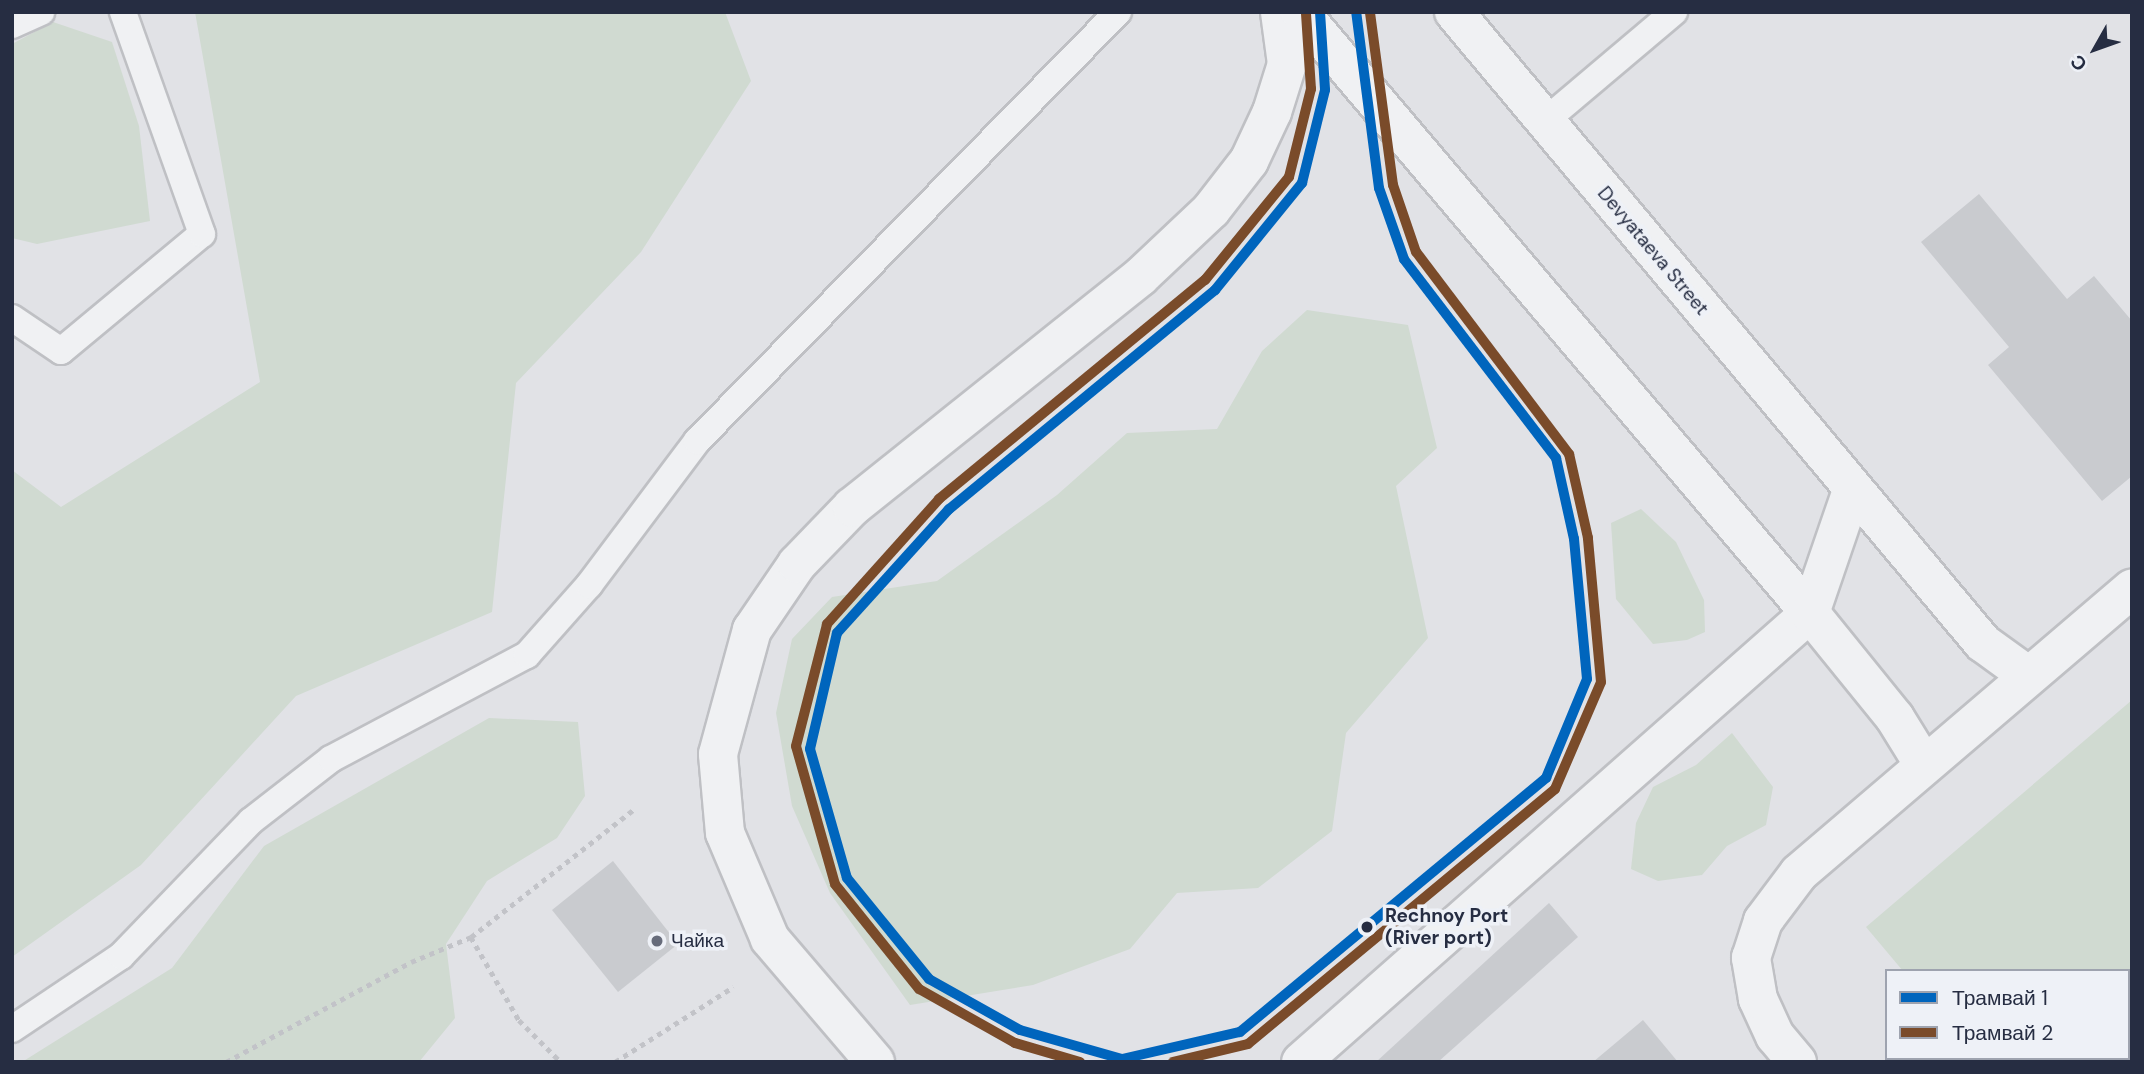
<!DOCTYPE html>
<meta charset="utf-8">
<style>
body{margin:0}
#map{position:relative;width:2144px;height:1074px;overflow:hidden;background:#e1e2e6;font-family:"DM Sans",sans-serif}
div>[style]{position:absolute}
.green>*{inset:0;background:#d0dad1}
.building>*{inset:0;background:#c9cbcf}
.path>*{height:4.5px;margin-top:-2.25px;transform-origin:0;background:repeating-linear-gradient(90deg,#c2c3c8 0 5px,transparent 0 10px)}
.roads{filter:drop-shadow(2px 0 #bfc0c4) drop-shadow(-2px 0 #bfc0c4) drop-shadow(0 2px #bfc0c4) drop-shadow(0 -2px #bfc0c4)}
.service>*{height:26px;margin:-13px;padding:0 13px;transform-origin:13px;border-radius:13px;background:#f0f1f3}
.minor>*{height:38px;margin:-19px;padding:0 19px;transform-origin:19px;border-radius:19px;background:#f0f1f3}
.tertiary>*{height:38px;margin:-19px;padding:0 19px;transform-origin:19px;border-radius:19px;background:#f0f1f3}
.tram-1>*{height:10px;margin:-5px;padding:0 5px;transform-origin:5px;border-radius:5px;background:#0065bd}
.tram-2>*{height:10px;margin:-5px;padding:0 5px;transform-origin:5px;border-radius:5px;background:#7a4b2a}
.dots>*{width:19px;height:19px;translate:-50% -50%;box-sizing:border-box;border:4px solid #eef1f7;border-radius:50%}
span{translate:-50% -50%;white-space:nowrap;text-align:center;line-height:1.15;-webkit-text-stroke:7px #eef1f7;paint-order:stroke}
.street-label{font-size:19px;color:#262d42}
.stop-label{font-size:19px;color:#262d42;font-weight:700}
.left{translate:0 -50%;text-align:left}
.poi-label{font-size:19px;color:#262d42}
.frame{position:absolute;inset:0;border:14px solid #262d42;pointer-events:none}
.legend{position:absolute;left:1885px;top:969px;width:245px;height:91px;box-sizing:border-box;background:#eef1f7;border:2px solid #9ea3af;margin:0;padding:9px 12px;list-style:none;font-size:21px;color:#262d42}
.legend li{display:flex;align-items:center;gap:14px;height:35px}
.legend b{width:35px;border:2px solid #9ea3af}
.north{position:absolute;left:2060px;top:14px;width:70px;height:70px;-webkit-text-stroke:5px #eef1f7;paint-order:stroke;rotate:230deg;font-size:19px;font-weight:700;line-height:28px;text-align:center;color:#262d42}
.north::after{content:'';display:block;margin:auto;width:24px;height:32px;background:#262d42;clip-path:polygon(50% 0,100% 100%,50% 72%,0 100%)}
</style>
<div id="map">
<div class="green">
<i style="clip-path:polygon(195px 12px,725px 12px,751px 81px,641px 252px,516px 383px,492px 612px,296px 696px,141px 865px,12px 957px,12px 470px,61px 507px,260px 382px)"></i>
<i style="clip-path:polygon(53px 22px,112px 42px,139px 126px,150px 221px,37px 244px,12px 238px,12px 44px)"></i>
<i style="clip-path:polygon(1307px 310px,1408px 325px,1437px 448px,1396px 486px,1428px 638px,1346px 733px,1332px 831px,1258px 888px,1177px 893px,1130px 949px,1033px 985px,910px 1005px,830px 893px,792px 806px,776px 713px,792px 639px,832px 597px,937px 581px,1057px 495px,1127px 433px,1217px 429px,1262px 351px)"></i>
<i style="clip-path:polygon(1641px 509px,1676px 542px,1704px 600px,1705px 632px,1687px 640px,1653px 644px,1616px 599px,1611px 523px)"></i>
<i style="clip-path:polygon(2132px 700px,2132px 1019px,2128px 971px,1903px 971px,1866px 927px)"></i>
<i style="clip-path:polygon(489px 718px,578px 722px,585px 796px,557px 838px,487px 881px,446px 944px,455px 1018px,419px 1062px,22px 1062px,172px 968px,264px 846px)"></i>
<i style="clip-path:polygon(1732px 733px,1773px 787px,1766px 825px,1727px 846px,1702px 875px,1658px 881px,1631px 869px,1636px 823px,1653px 787px,1696px 765px)"></i>
</div>
<div class="building">
<i style="clip-path:polygon(1979px 194px,2067px 299px,2094px 276px,2132px 321px,2132px 476px,2102px 501px,1988px 365px,2009px 347px,1921px 242px)"></i>
<i style="clip-path:polygon(613px 861px,678px 944px,618px 992px,552px 910px)"></i>
<i style="clip-path:polygon(1549px 903px,1578px 937px,1438px 1062px,1376px 1062px)"></i>
<i style="clip-path:polygon(1643px 1020px,1678px 1062px,1593px 1062px)"></i>
</div>
<div class="path">
<i style="left:471px;top:937px;width:96px;rotate:60deg"></i>
<i style="left:519px;top:1020px;width:59px;rotate:45deg"></i>
<i style="left:226px;top:1062px;width:210px;rotate:-28.4deg"></i>
<i style="left:411px;top:962px;width:65px;rotate:-22.6deg"></i>
<i style="left:471px;top:937px;width:207px;rotate:-38.1deg"></i>
<i style="left:615px;top:1062px;width:140px;rotate:-32.4deg"></i>
</div>
<div class="roads">
<div class="service">
<i style="left:12px;top:25px;width:32px;rotate:-24deg"></i>
<i style="left:1545px;top:121px;width:169px;rotate:-40.2deg"></i>
<i style="left:12px;top:318px;width:59px;rotate:34deg"></i>
<i style="left:61px;top:351px;width:183px;rotate:-39.7deg"></i>
<i style="left:202px;top:234px;width:236px;rotate:-109.6deg"></i>
<i style="left:12px;top:1029px;width:131px;rotate:-33.8deg"></i>
<i style="left:121px;top:956px;width:187px;rotate:-46.1deg"></i>
<i style="left:251px;top:821px;width:101px;rotate:-37.8deg"></i>
<i style="left:331px;top:759px;width:222px;rotate:-28deg"></i>
<i style="left:527px;top:655px;width:94px;rotate:-48.5deg"></i>
<i style="left:589px;top:585px;width:180px;rotate:-53.1deg"></i>
<i style="left:697px;top:441px;width:601px;rotate:-45.54deg"></i>
</div>
<div class="minor">
<i style="left:875px;top:1062px;width:162px;rotate:-130.5deg"></i>
<i style="left:770px;top:939px;width:115px;rotate:-113deg"></i>
<i style="left:725px;top:833px;width:79px;rotate:-95.1deg"></i>
<i style="left:718px;top:754px;width:129px;rotate:-74.7deg"></i>
<i style="left:752px;top:630px;width:80px;rotate:-55.7deg"></i>
<i style="left:797px;top:564px;width:79px;rotate:-46deg"></i>
<i style="left:852px;top:507px;width:369px;rotate:-38.6deg"></i>
<i style="left:1140px;top:277px;width:98px;rotate:-43.3deg"></i>
<i style="left:1211px;top:210px;width:62px;rotate:-52.2deg"></i>
<i style="left:1249px;top:161px;width:54px;rotate:-64.9deg"></i>
<i style="left:1272px;top:112px;width:50px;rotate:-72.6deg"></i>
<i style="left:1287px;top:64px;width:52px;rotate:-97.7deg"></i>
<i style="left:1301px;top:1062px;width:679px;rotate:-41.42deg"></i>
<i style="left:1810px;top:613px;width:130px;rotate:-71.1deg"></i>
</div>
<div class="tertiary">
<i style="left:1300px;top:12px;width:788px;rotate:49.68deg"></i>
<i style="left:1810px;top:613px;width:135px;rotate:51deg"></i>
<i style="left:1895px;top:718px;width:55px;rotate:58.3deg"></i>
<i style="left:1454px;top:12px;width:823px;rotate:50.03deg"></i>
<i style="left:1983px;top:643px;width:54px;rotate:36deg"></i>
<i style="left:1797px;top:1062px;width:34px;rotate:-130deg"></i>
<i style="left:1775px;top:1036px;width:41px;rotate:-114.7deg"></i>
<i style="left:1758px;top:999px;width:42px;rotate:-99.7deg"></i>
<i style="left:1751px;top:958px;width:39px;rotate:-72deg"></i>
<i style="left:1763px;top:921px;width:60px;rotate:-53.1deg"></i>
<i style="left:1799px;top:873px;width:438px;rotate:-40.5deg"></i>
</div>
</div>
<div class="tram-1">
<i style="left:1320px;top:12px;width:78px;rotate:86.3deg"></i>
<i style="left:1325px;top:90px;width:96px;rotate:103.9deg"></i>
<i style="left:1302px;top:183px;width:138px;rotate:129.1deg"></i>
<i style="left:1215px;top:290px;width:345px;rotate:140.5deg"></i>
<i style="left:949px;top:509px;width:167px;rotate:132.1deg"></i>
<i style="left:837px;top:633px;width:119px;rotate:103.1deg"></i>
<i style="left:810px;top:749px;width:134px;rotate:74deg"></i>
<i style="left:847px;top:878px;width:130px;rotate:50.9deg"></i>
<i style="left:929px;top:979px;width:104px;rotate:29.3deg"></i>
<i style="left:1020px;top:1030px;width:106px;rotate:15.9deg"></i>
<i style="left:1122px;top:1059px;width:121px;rotate:-12.9deg"></i>
<i style="left:1240px;top:1032px;width:398px;rotate:-39.7deg"></i>
<i style="left:1546px;top:778px;width:107px;rotate:-67.5deg"></i>
<i style="left:1587px;top:679px;width:141px;rotate:-95.3deg"></i>
<i style="left:1574px;top:539px;width:83px;rotate:-102.5deg"></i>
<i style="left:1556px;top:458px;width:250px;rotate:-127.4deg"></i>
<i style="left:1404px;top:259px;width:75px;rotate:-109.4deg"></i>
<i style="left:1379px;top:188px;width:177px;rotate:-97.4deg"></i>
</div>
<div class="tram-2">
<i style="left:1080px;top:1062px;width:68px;rotate:-163.7deg"></i>
<i style="left:1015px;top:1043px;width:110px;rotate:-150.6deg"></i>
<i style="left:919px;top:989px;width:134px;rotate:-128.7deg"></i>
<i style="left:835px;top:884px;width:143px;rotate:-105.8deg"></i>
<i style="left:796px;top:746px;width:126px;rotate:-75.7deg"></i>
<i style="left:827px;top:624px;width:168px;rotate:-48.1deg"></i>
<i style="left:939px;top:499px;width:345px;rotate:-39.5deg"></i>
<i style="left:1205px;top:280px;width:133px;rotate:-50.8deg"></i>
<i style="left:1289px;top:177px;width:91px;rotate:-76deg"></i>
<i style="left:1311px;top:89px;width:76px;rotate:-93.8deg"></i>
<i style="left:1173px;top:1062px;width:77px;rotate:-13.5deg"></i>
<i style="left:1248px;top:1044px;width:399px;rotate:-39.7deg"></i>
<i style="left:1555px;top:789px;width:116px;rotate:-66.7deg"></i>
<i style="left:1601px;top:682px;width:145px;rotate:-95.2deg"></i>
<i style="left:1588px;top:538px;width:86px;rotate:-102.7deg"></i>
<i style="left:1569px;top:454px;width:253px;rotate:-127.1deg"></i>
<i style="left:1416px;top:252px;width:71px;rotate:-108.9deg"></i>
<i style="left:1393px;top:185px;width:175px;rotate:-97.6deg"></i>
</div>
<div class="dots">
<i style="left:1367px;top:927px;background:#262d42"></i>
<i style="left:657px;top:941px;background:#676c7b"></i>
</div>
<div class="street-label">
<span style="left:1653px;top:251px;rotate:50deg">Devyataeva Street</span>
</div>
<div class="stop-label">
<span class="left" style="left:1385px;top:927px">Rechnoy Port<br>(River port)</span>
</div>
<div class="poi-label">
<span class="left" style="left:671px;top:941px">Чайка</span>
</div>
<div class="frame"></div>
<ul class="legend">
<li><b style="height:9px;background:#0065bd"></b>Трамвай 1</li>
<li><b style="height:9px;background:#7a4b2a"></b>Трамвай 2</li>
</ul>
<div class="north">С</div>
</div>
